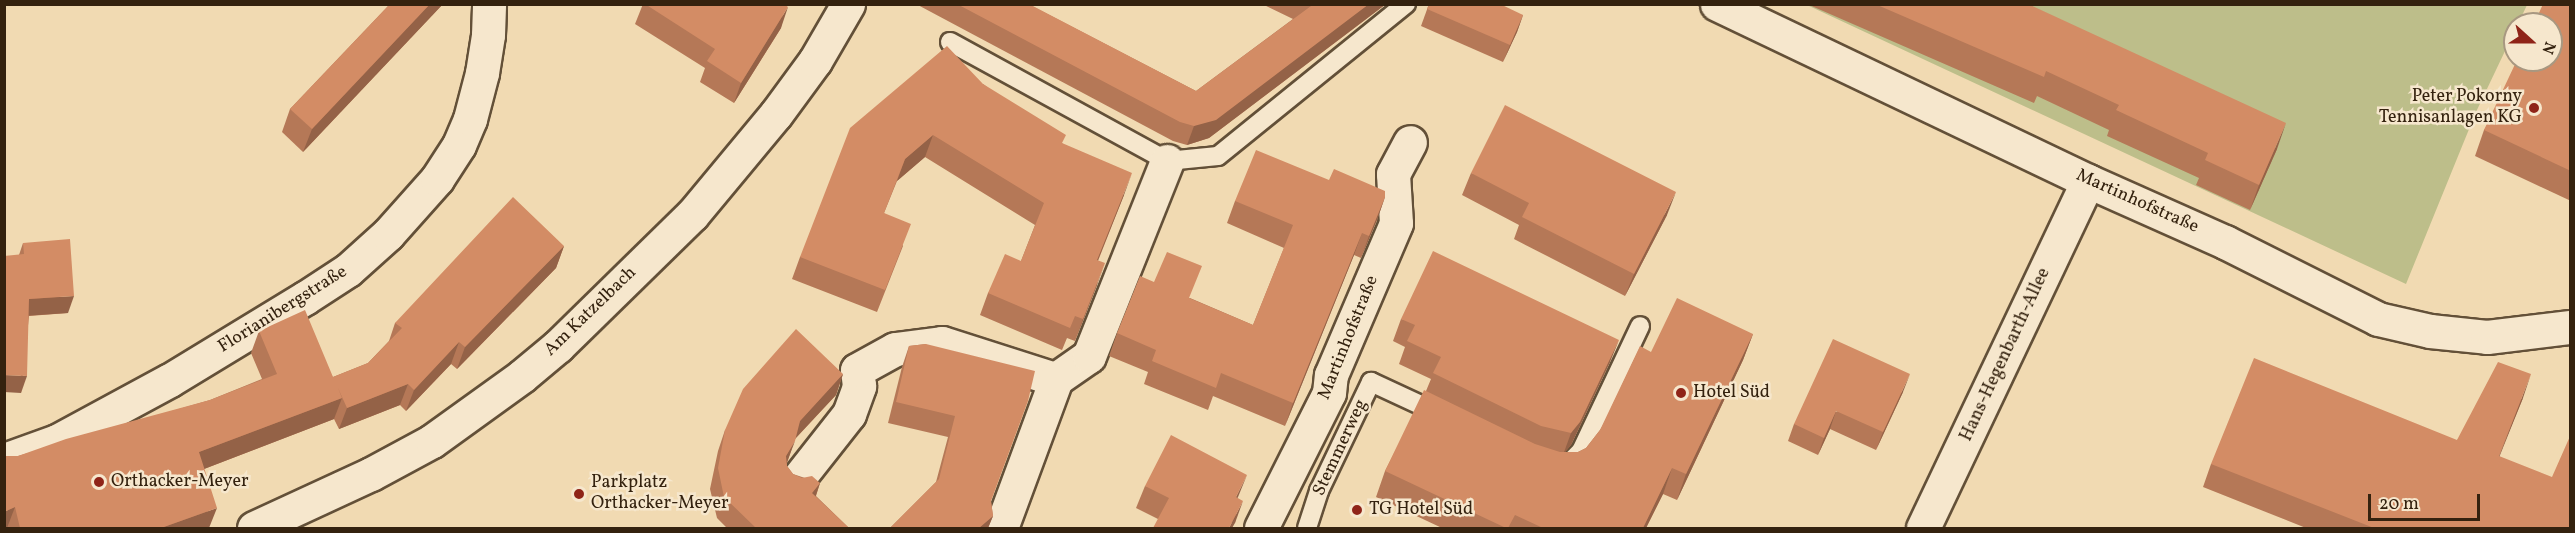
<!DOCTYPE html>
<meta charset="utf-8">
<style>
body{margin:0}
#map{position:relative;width:2575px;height:533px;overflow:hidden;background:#f1dab2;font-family:Vollkorn,serif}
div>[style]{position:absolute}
.green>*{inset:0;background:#bdbe8a}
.roads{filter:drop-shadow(2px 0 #635038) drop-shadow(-2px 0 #635038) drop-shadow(0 2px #635038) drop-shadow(0 -2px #635038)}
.service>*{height:18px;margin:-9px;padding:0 9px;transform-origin:9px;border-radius:9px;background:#f6e7cd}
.minor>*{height:33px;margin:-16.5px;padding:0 16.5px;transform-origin:16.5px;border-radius:16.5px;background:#f6e7cd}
.wall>*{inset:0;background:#b57857}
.shaded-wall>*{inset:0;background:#946247}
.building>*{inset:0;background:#d38c65}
.dots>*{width:16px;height:16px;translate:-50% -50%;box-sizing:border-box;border:3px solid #f6e7cd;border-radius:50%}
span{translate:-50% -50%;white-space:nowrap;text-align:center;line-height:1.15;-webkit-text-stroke:5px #f6e7cd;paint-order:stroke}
.poi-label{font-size:18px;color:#34220f}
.right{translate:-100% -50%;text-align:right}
.left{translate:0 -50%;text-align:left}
.street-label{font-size:18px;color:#34220f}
.frame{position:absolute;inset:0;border:6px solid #34220f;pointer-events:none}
.north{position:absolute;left:2503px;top:12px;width:60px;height:60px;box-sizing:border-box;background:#f6e7cd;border:2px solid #a89881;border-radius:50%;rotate:111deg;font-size:16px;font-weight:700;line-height:24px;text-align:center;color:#34220f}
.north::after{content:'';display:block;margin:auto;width:21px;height:27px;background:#8f2418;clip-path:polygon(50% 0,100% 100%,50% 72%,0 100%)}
.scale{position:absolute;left:2368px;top:494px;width:112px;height:27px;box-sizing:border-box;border:3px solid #34220f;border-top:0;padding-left:8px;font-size:18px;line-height:21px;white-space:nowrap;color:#34220f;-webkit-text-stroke:4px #f6e7cd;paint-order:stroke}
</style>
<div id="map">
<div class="green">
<i style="clip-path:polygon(1807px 5px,2527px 5px,2518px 24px,2515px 24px,2515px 30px,2476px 112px,2406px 284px)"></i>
</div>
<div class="roads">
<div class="service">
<i style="left:950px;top:42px;width:247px;rotate:28.7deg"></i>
<i style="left:1167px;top:161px;width:51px;rotate:-5.6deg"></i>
<i style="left:1218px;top:156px;width:242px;rotate:-39deg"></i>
<i style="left:1566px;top:466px;width:21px;rotate:-45deg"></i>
<i style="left:1581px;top:451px;width:138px;rotate:-64.7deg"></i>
<i style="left:1307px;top:528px;width:39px;rotate:-72deg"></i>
<i style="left:1319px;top:491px;width:121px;rotate:-64.5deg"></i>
<i style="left:1371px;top:382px;width:76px;rotate:24.9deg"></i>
</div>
<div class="minor">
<i style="left:1717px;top:4px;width:411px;rotate:25.5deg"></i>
<i style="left:2088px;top:181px;width:150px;rotate:24deg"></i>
<i style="left:2225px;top:242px;width:171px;rotate:26.7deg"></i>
<i style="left:2378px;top:319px;width:53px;rotate:13deg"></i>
<i style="left:2430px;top:331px;width:57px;rotate:6deg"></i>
<i style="left:2487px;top:337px;width:84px;rotate:-6.9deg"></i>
<i style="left:4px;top:460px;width:56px;rotate:-19.7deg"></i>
<i style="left:57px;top:441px;width:128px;rotate:-28.4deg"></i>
<i style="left:170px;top:380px;width:158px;rotate:-31.3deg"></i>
<i style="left:305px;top:298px;width:51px;rotate:-33.1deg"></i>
<i style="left:348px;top:270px;width:54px;rotate:-42deg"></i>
<i style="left:388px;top:234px;width:74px;rotate:-48.3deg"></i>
<i style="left:437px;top:179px;width:40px;rotate:-57.1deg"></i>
<i style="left:459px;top:145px;width:28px;rotate:-67deg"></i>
<i style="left:470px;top:119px;width:48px;rotate:-75.4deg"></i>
<i style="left:482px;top:73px;width:38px;rotate:-81deg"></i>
<i style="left:488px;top:35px;width:31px;rotate:-88deg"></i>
<i style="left:797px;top:480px;width:84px;rotate:-51.8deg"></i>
<i style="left:849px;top:414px;width:30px;rotate:-70deg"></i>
<i style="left:859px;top:386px;width:16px;rotate:-97deg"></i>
<i style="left:857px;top:370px;width:43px;rotate:-28.9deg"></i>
<i style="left:895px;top:349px;width:47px;rotate:-7.3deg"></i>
<i style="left:942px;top:343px;width:119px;rotate:17.7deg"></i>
<i style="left:254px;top:528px;width:129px;rotate:-24.8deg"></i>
<i style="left:371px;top:474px;width:69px;rotate:-28.4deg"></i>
<i style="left:432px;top:441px;width:111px;rotate:-35.8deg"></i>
<i style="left:522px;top:376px;width:47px;rotate:-39.8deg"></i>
<i style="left:558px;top:346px;width:187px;rotate:-44.4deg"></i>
<i style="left:692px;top:215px;width:131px;rotate:-50.3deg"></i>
<i style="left:776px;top:114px;width:66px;rotate:-53.7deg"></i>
<i style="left:815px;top:61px;width:66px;rotate:-59.9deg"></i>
<i style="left:1001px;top:528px;width:159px;rotate:-69.7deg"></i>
<i style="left:1056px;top:379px;width:40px;rotate:-34.9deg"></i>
<i style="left:1089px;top:356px;width:210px;rotate:-68.2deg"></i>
<i style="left:1261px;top:528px;width:151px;rotate:-63.3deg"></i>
<i style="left:1329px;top:393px;width:18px;rotate:-84deg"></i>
<i style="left:1331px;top:375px;width:165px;rotate:-66.8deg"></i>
<i style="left:1396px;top:223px;width:49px;rotate:-93.5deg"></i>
<i style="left:1393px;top:174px;width:36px;rotate:-62deg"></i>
<i style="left:1923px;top:528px;width:384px;rotate:-64.6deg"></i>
</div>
</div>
<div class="wall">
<i style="clip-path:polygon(390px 4px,443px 4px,303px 152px,282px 132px,290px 109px)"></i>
<i style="clip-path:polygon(643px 4px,784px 4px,781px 28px,734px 103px,700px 82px,705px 68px,635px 24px)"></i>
<i style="clip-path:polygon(916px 4px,1031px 4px,1030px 5px,1196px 91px,1293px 19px,1262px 4px,1386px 4px,1209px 138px,1187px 145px,1173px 141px)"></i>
<i style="clip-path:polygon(1429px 4px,1523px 15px,1517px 32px,1503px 62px,1421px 26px)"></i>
<i style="clip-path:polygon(1807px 4px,2028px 4px,2277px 149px,2250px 210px,2196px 185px,2199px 178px,2107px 136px,2109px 130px,2037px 96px,2034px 103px)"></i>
<i style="clip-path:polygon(2571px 4px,2571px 201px,2475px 156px,2484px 130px)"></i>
<i style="clip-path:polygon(983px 84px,1063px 144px,1124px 195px,1098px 261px,1097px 285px,1075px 341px,1067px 338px,1062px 350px,980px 315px,988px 293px,1021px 261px,1035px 225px,925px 157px,897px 181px,884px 213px,903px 246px,877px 312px,792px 279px,800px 257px)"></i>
<i style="clip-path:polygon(1471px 173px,1667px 215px,1625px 296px,1514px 239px,1519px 225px,1462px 195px)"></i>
<i style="clip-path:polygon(1329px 180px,1385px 197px,1377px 220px,1361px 258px,1354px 255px,1285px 426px,1213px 396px,1208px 410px,1144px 384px,1148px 372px,1109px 356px,1117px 333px,1190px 298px,1253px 325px,1284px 248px,1227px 223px,1235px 201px)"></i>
<i style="clip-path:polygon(23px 243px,68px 313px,29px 316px,21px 393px,19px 255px)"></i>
<i style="clip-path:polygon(564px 246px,556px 268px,457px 369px,451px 364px,406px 411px,400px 405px,339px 429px,334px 419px,204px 469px,209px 528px,4px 528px,18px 456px,210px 400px,262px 379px,251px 353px,259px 331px,333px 377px,368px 363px,389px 341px,395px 323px)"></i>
<i style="clip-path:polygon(1401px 319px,1610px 362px,1571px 445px,1565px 452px,1578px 452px,1586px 448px,1600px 430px,1651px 352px,1753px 334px,1743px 360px,1677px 500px,1663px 494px,1646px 528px,1442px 528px,1376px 497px,1385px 471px,1426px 391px,1431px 379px,1399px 364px,1405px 347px,1393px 341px)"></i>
<i style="clip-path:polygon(926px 344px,991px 501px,993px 516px,988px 528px,890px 528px,936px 482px,948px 437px,888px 423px,902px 367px,909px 346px)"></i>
<i style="clip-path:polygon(843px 374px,836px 395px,795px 439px,787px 463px,787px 466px,793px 474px,820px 483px,816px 496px,849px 528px,727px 528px,717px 518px,710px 489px,718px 451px,725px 430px)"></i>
<i style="clip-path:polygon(1903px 392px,1876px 450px,1830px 429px,1818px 455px,1788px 441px,1794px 424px)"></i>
<i style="clip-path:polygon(2523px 398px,2499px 456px,2571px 528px,2306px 528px,2203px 487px,2211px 464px,2457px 440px)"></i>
<i style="clip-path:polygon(1145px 486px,1238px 498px,1235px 523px,1158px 519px,1136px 508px)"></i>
</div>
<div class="shaded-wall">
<i style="clip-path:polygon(430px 4px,443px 4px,303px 152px,312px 129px)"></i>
<i style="clip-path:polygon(1369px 4px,1386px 4px,1209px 138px,1187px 145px,1194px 126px)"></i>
<i style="clip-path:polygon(788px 7px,781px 28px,734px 103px,741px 83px)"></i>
<i style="clip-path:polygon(1523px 15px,1517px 32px,1503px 62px,1510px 45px)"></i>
<i style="clip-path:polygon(2286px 123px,2277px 149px,2250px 210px,2259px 185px)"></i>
<i style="clip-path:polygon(933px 135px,925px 157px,897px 181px,905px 159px)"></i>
<i style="clip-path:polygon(1132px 173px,1124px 195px,1089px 282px,1097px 260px)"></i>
<i style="clip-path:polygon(1676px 192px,1667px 215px,1625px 296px,1634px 274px)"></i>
<i style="clip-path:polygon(1385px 197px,1377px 220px,1361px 258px,1369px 236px)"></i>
<i style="clip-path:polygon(1362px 233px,1354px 255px,1285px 426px,1293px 403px)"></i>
<i style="clip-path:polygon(564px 246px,556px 268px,457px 369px,465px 347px)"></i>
<i style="clip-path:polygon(1105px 263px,1097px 285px,1075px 341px,1083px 319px)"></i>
<i style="clip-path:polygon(74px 296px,68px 313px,23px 316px,29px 299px)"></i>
<i style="clip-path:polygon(1753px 334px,1743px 360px,1677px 500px,1686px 474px)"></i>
<i style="clip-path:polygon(1619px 340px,1610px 362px,1571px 445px,1563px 455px,1571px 433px)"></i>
<i style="clip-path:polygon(459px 342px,451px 364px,406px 411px,414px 390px)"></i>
<i style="clip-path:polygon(843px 374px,836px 395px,792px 442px,800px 421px)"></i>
<i style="clip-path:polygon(1910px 374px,1903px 392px,1876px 450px,1883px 432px)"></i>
<i style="clip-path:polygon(2531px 374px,2523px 398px,2490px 480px,2499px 456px)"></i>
<i style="clip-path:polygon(4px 375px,27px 376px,21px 393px,4px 392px)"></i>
<i style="clip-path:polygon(408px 384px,400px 405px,339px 429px,347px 408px)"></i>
<i style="clip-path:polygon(342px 398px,334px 419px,191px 474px,199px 452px)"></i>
<i style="clip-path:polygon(1836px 411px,1830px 429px,1818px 455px,1824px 438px)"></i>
<i style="clip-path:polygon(795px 441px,787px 462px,779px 477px,786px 456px)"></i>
<i style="clip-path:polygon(1672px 468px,1663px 494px,1646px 528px,1643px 528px)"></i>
<i style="clip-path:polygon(1247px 475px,1238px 497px,1227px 519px,1236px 497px)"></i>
<i style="clip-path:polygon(820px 483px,813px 504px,812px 493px)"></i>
<i style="clip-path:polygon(1243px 501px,1235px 523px,1232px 528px,1229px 528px)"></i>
<i style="clip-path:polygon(15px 507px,7px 528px,4px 528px,4px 512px)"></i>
<i style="clip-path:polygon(217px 508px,209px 528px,161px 528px)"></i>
<i style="clip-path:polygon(993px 516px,988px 528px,979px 528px)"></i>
</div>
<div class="building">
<i style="clip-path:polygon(390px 4px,430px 4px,312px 129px,290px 109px)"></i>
<i style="clip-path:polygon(645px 4px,784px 4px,788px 7px,741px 83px,707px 61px,715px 49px)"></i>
<i style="clip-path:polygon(957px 4px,1029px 4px,1196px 91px,1311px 6px,1309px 4px,1369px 4px,1216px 120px,1194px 126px,1180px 122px)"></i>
<i style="clip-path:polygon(1429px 4px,1500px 4px,1523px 15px,1510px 45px,1427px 9px)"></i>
<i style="clip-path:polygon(1875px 4px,2028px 4px,2286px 123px,2259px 185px,2205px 160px,2208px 153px,2116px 110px,2119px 105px,2046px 71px,2044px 77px)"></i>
<i style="clip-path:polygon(2543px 4px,2571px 4px,2571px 171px,2484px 130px,2517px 60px,2551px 60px,2551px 24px,2534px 24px)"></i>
<i style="clip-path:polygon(947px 46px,983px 84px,1066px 135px,1062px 143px,1132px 173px,1097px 260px,1105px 263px,1083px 319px,1075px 316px,1070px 328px,988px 293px,1005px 254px,1021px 261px,1044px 203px,933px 135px,905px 159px,884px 213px,911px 224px,885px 290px,800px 257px,850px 128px)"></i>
<i style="clip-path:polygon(1505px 105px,1676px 192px,1634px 274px,1522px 217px,1529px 203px,1471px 173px)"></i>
<i style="clip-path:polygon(1256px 150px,1329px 180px,1334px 169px,1385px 191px,1385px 197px,1369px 236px,1362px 233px,1293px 403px,1221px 373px,1216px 388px,1152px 361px,1156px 350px,1117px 333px,1140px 276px,1154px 282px,1167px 252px,1202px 266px,1189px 298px,1253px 325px,1293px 225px,1235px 201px)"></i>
<i style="clip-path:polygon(513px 197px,564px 246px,465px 347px,459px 342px,414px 390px,408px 384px,347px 408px,338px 388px,342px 398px,199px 452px,217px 508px,161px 528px,20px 528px,15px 507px,4px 512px,4px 456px,18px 456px,66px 439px,210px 400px,277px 374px,259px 331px,305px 310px,333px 377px,368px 363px,402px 328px,395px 323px)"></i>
<i style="clip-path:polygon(70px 239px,74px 296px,29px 299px,27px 376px,4px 375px,4px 256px,24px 254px,23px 243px)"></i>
<i style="clip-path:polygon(1433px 251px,1619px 340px,1580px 422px,1571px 433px,1541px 426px,1433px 373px,1441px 357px,1407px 341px,1415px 325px,1401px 319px)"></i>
<i style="clip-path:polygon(1677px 298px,1753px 334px,1686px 474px,1672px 468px,1643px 528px,1543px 528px,1515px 515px,1508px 528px,1506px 528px,1385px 471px,1424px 390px,1535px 444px,1560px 452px,1578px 452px,1586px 448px,1600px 430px,1640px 346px,1651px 352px)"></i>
<i style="clip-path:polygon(796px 329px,843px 374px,800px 421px,795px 441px,786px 456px,787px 466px,793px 474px,802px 478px,812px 476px,820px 483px,812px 493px,849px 528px,756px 528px,724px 497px,718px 468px,725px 430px,743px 389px)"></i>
<i style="clip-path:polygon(1833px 339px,1910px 374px,1883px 432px,1836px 411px,1824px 438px,1794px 424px)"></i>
<i style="clip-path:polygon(926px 344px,1035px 371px,1028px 401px,991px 501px,993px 516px,979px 528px,890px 528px,939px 479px,955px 416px,896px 402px,909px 346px)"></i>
<i style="clip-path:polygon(2254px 358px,2457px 440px,2498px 362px,2531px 374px,2499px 456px,2552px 477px,2571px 434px,2571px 528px,2374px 528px,2211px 464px)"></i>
<i style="clip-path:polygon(1171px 435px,1247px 475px,1236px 497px,1243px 501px,1229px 528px,1153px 528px,1169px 498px,1145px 486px)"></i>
</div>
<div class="dots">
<i style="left:2534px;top:108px;background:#8f2418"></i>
<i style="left:1681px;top:393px;background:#8f2418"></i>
<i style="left:99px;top:482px;background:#8f2418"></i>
<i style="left:579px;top:494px;background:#8f2418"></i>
<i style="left:1357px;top:510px;background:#8f2418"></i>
</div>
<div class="poi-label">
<span class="right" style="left:2522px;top:108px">Peter Pokorny<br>Tennisanlagen KG</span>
<span class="left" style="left:1693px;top:393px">Hotel Süd</span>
<span class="left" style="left:111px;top:482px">Orthacker-Meyer</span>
<span class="left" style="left:591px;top:494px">Parkplatz<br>Orthacker-Meyer</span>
<span class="left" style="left:1369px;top:510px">TG Hotel Süd</span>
</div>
<div class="street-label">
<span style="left:2137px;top:202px;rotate:24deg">Martinhofstraße</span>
<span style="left:283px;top:310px;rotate:-32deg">Florianibergstraße</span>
<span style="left:591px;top:312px;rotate:-44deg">Am Katzelbach</span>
<span style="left:1349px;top:338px;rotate:-68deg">Martinhofstraße</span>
<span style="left:2006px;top:355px;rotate:-65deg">Hans-Hegenbarth-Allee</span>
<span style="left:1341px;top:448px;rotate:-65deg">Stemmerweg</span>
</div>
<div class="frame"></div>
<div class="north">N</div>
<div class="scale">20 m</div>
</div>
